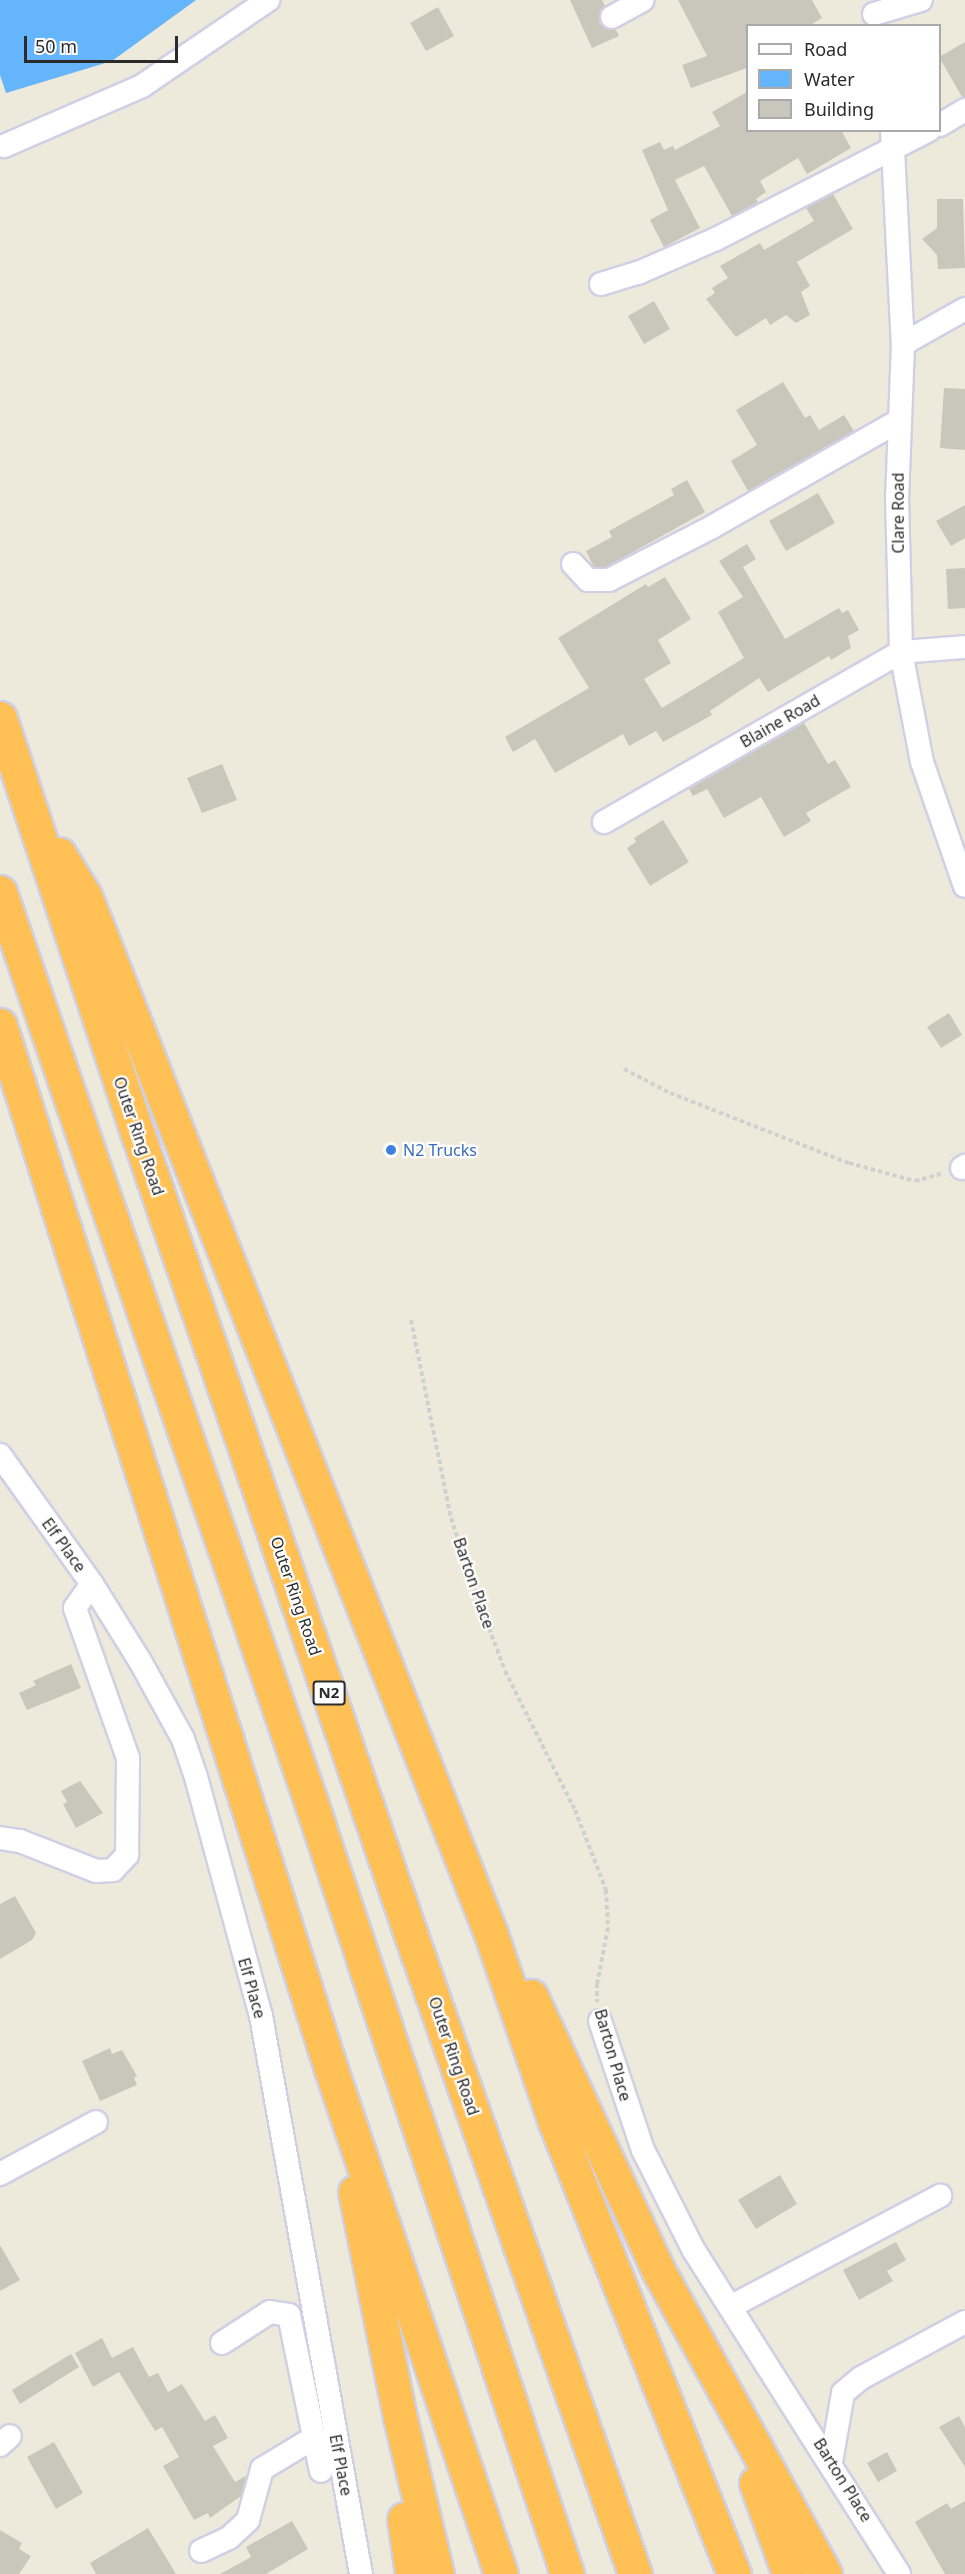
<!DOCTYPE html>
<style>
body{margin:0}
#map{position:relative;width:965px;height:2574px;overflow:hidden;background:#eeeadb;font-family:"Noto Sans",sans-serif}
div>[style]{position:absolute}
.water>*{inset:0;background:#64b5fb}
.building>*{inset:0;background:#c9c6bb}
.path>*{height:4px;margin-top:-2px;transform-origin:0;background:repeating-linear-gradient(90deg,#d0d0d0 0 4.5px,transparent 0 7.5px)}
.roads{filter:drop-shadow(2px 0 #d0d0e5) drop-shadow(-2px 0 #d0d0e5) drop-shadow(0 2px #d0d0e5) drop-shadow(0 -2px #d0d0e5)}
.minor>*{height:22px;margin:-11px;padding:0 11px;transform-origin:11px;border-radius:11px;background:#fff}
.highway>*{height:33px;margin:-16.5px;padding:0 16.5px;transform-origin:16.5px;border-radius:16.5px;background:#ffc055}
.dots>*{width:16px;height:16px;translate:-50% -50%;box-sizing:border-box;border:3px solid #fff;border-radius:50%}
span{translate:-50% -50%;white-space:nowrap;text-align:center;line-height:1.15;-webkit-text-stroke:4.5px #fff;paint-order:stroke}
.shield-label span{padding:2px 4px;background:#fff;border:2px solid;border-radius:4px;-webkit-text-stroke-width:0}
.shield-label{font-size:15px;color:#2b2b2b;font-weight:700}
.street-label{font-size:16px;color:#2b2b2b}
.shop-label{font-size:16px;color:#366cbe}
.left{translate:0 -50%;text-align:left}
.legend{position:absolute;left:746px;top:24px;width:195px;height:108px;box-sizing:border-box;background:#fff;border:2px solid #aaa;margin:0;padding:8px 10px;list-style:none;font-size:18px;color:#2b2b2b}
.legend li{display:flex;align-items:center;gap:12px;height:30px}
.legend b{width:30px;border:2px solid #aaa}
.scale{position:absolute;left:24px;top:36px;width:154px;height:27px;box-sizing:border-box;border:3px solid #2b2b2b;border-top:0;padding-left:8px;font-size:18px;line-height:21px;white-space:nowrap;color:#2b2b2b;-webkit-text-stroke:4px #fff;paint-order:stroke}
</style>
<div id="map">
<div class="water">
<i style="clip-path:polygon(0 0,196px 0,112px 61px,6px 93px,0 75px)"></i>
</div>
<div class="building">
<i style="clip-path:polygon(570px 0,602px 0,605px 6px,599px 16px,600px 23px,606px 29px,616px 30px,619px 36px,592px 48px)"></i>
<i style="clip-path:polygon(678px 0,812px 0,822px 18px,809px 26px,747px 26px,747px 68px,691px 88px,682px 65px,707px 56px)"></i>
<i style="clip-path:polygon(438px 7px,454px 36px,426px 51px,410px 23px)"></i>
<i style="clip-path:polygon(965px 42px,965px 97px,962px 97px,939px 57px)"></i>
<i style="clip-path:polygon(747px 92px,747px 130px,841px 130px,851px 148px,807px 174px,798px 158px,760px 181px,766px 192px,756px 199px,758px 202px,732px 216px,704px 166px,675px 180px,700px 228px,664px 247px,650px 220px,668px 210px,642px 150px,660px 142px,664px 150px,673px 146px,675px 150px,720px 126px,712px 112px)"></i>
<i style="clip-path:polygon(833px 194px,853px 229px,797px 262px,810px 286px,801px 292px,810px 315px,796px 323px,786px 315px,770px 325px,766px 318px,736px 337px,706px 299px,715px 293px,712px 288px,728px 278px,720px 266px,760px 243px,764px 250px,814px 221px,806px 208px)"></i>
<i style="clip-path:polygon(937px 199px,963px 199px,965px 268px,938px 269px,937px 255px,922px 239px,937px 228px)"></i>
<i style="clip-path:polygon(654px 301px,670px 329px,644px 344px,628px 316px)"></i>
<i style="clip-path:polygon(783px 382px,805px 418px,810px 415px,819px 430px,844px 415px,854px 431px,748px 491px,731px 461px,757px 445px,736px 410px)"></i>
<i style="clip-path:polygon(944px 388px,965px 389px,965px 450px,940px 448px)"></i>
<i style="clip-path:polygon(687px 480px,705px 512px,606px 567px,594px 567px,586px 551px,612px 537px,609px 531px,674px 495px,671px 489px)"></i>
<i style="clip-path:polygon(818px 493px,835px 523px,786px 551px,769px 521px)"></i>
<i style="clip-path:polygon(965px 505px,965px 538px,951px 546px,936px 521px)"></i>
<i style="clip-path:polygon(747px 544px,756px 559px,743px 567px,785px 639px,839px 608px,842px 613px,848px 610px,859px 630px,848px 636px,851px 648px,831px 660px,829px 656px,768px 692px,759px 678px,710px 711px,712px 715px,663px 742px,656px 731px,629px 746px,623px 734px,555px 773px,535px 739px,513px 752px,505px 737px,589px 688px,558px 638px,646px 584px,648px 587px,665px 577px,691px 619px,658px 640px,671px 663px,644px 679px,662px 708px,744px 658px,718px 612px,743px 597px,719px 561px)"></i>
<i style="clip-path:polygon(965px 568px,965px 608px,948px 609px,946px 569px)"></i>
<i style="clip-path:polygon(804px 723px,828px 764px,835px 760px,851px 787px,806px 813px,811px 821px,784px 837px,761px 797px,724px 818px,707px 789px,693px 796px,689px 789px)"></i>
<i style="clip-path:polygon(222px 764px,237px 800px,202px 813px,187px 778px)"></i>
<i style="clip-path:polygon(663px 820px,689px 862px,650px 886px,627px 848px,636px 842px,634px 838px)"></i>
<i style="clip-path:polygon(949px 1013px,962px 1035px,941px 1048px,927px 1027px)"></i>
<i style="clip-path:polygon(71px 1664px,81px 1688px,27px 1710px,19px 1693px,36px 1685px,33px 1681px)"></i>
<i style="clip-path:polygon(80px 1781px,103px 1813px,76px 1828px,63px 1804px,67px 1802px,61px 1791px)"></i>
<i style="clip-path:polygon(15px 1896px,36px 1933px,32px 1940px,0 1959px,0 1904px)"></i>
<i style="clip-path:polygon(110px 2048px,112px 2054px,122px 2050px,137px 2076px,134px 2078px,137px 2085px,100px 2101px,82px 2061px)"></i>
<i style="clip-path:polygon(780px 2175px,797px 2204px,756px 2229px,738px 2200px)"></i>
<i style="clip-path:polygon(896px 2242px,906px 2260px,887px 2271px,893px 2281px,859px 2300px,843px 2270px)"></i>
<i style="clip-path:polygon(0 2245px,20px 2280px,0 2291px)"></i>
<i style="clip-path:polygon(102px 2338px,112px 2358px,133px 2347px,149px 2377px,158px 2373px,168px 2392px,182px 2384px,205px 2421px,215px 2415px,228px 2438px,213px 2446px,235px 2482px,246px 2476px,241px 2496px,210px 2518px,208px 2513px,194px 2520px,163px 2466px,179px 2457px,162px 2427px,155px 2431px,119px 2372px,93px 2387px,75px 2353px)"></i>
<i style="clip-path:polygon(71px 2354px,79px 2367px,20px 2404px,12px 2390px)"></i>
<i style="clip-path:polygon(959px 2416px,965px 2427px,965px 2467px,939px 2427px)"></i>
<i style="clip-path:polygon(54px 2442px,83px 2493px,56px 2509px,27px 2457px)"></i>
<i style="clip-path:polygon(887px 2452px,897px 2471px,878px 2482px,867px 2463px)"></i>
<i style="clip-path:polygon(965px 2501px,965px 2574px,945px 2574px,915px 2522px,947px 2503px,951px 2509px)"></i>
<i style="clip-path:polygon(292px 2521px,308px 2549px,266px 2574px,220px 2574px,251px 2557px,246px 2547px)"></i>
<i style="clip-path:polygon(148px 2528px,176px 2574px,96px 2574px,90px 2563px)"></i>
<i style="clip-path:polygon(0 2530px,22px 2543px,19px 2549px,31px 2556px,19px 2574px,0 2574px)"></i>
</div>
<div class="path">
<i style="left:624px;top:1069px;width:52px;rotate:27.6deg"></i>
<i style="left:670px;top:1093px;width:192px;rotate:21.4deg"></i>
<i style="left:849px;top:1163px;width:68px;rotate:15.3deg"></i>
<i style="left:915px;top:1181px;width:30px;rotate:-15deg"></i>
<i style="left:411px;top:1320px;width:202px;rotate:78.6deg"></i>
<i style="left:451px;top:1518px;width:94px;rotate:71.4deg"></i>
<i style="left:481px;top:1607px;width:68px;rotate:69.4deg"></i>
<i style="left:505px;top:1671px;width:156px;rotate:63.3deg"></i>
<i style="left:575px;top:1810px;width:86px;rotate:68.8deg"></i>
<i style="left:606px;top:1890px;width:38px;rotate:87deg"></i>
<i style="left:608px;top:1928px;width:57px;rotate:101.1deg"></i>
<i style="left:597px;top:1984px;width:18px;rotate:90deg"></i>
</div>
<div class="roads">
<div class="minor">
<i style="left:874px;top:14px;width:49px;rotate:-16.6deg"></i>
<i style="left:612px;top:17px;width:35px;rotate:-29deg"></i>
<i style="left:940px;top:125px;width:29px;rotate:-31deg"></i>
<i style="left:892px;top:130px;width:214px;rotate:87.1deg"></i>
<i style="left:903px;top:344px;width:153px;rotate:92.2deg"></i>
<i style="left:897px;top:497px;width:155px;rotate:88.5deg"></i>
<i style="left:901px;top:652px;width:112px;rotate:79.2deg"></i>
<i style="left:922px;top:762px;width:131px;rotate:70.9deg"></i>
<i style="left:4px;top:146px;width:150px;rotate:-23.5deg"></i>
<i style="left:142px;top:86px;width:153px;rotate:-34.3deg"></i>
<i style="left:601px;top:284px;width:39px;rotate:-17deg"></i>
<i style="left:638px;top:273px;width:85px;rotate:-23.6deg"></i>
<i style="left:716px;top:239px;width:239px;rotate:-27.1deg"></i>
<i style="left:903px;top:344px;width:71px;rotate:-29.4deg"></i>
<i style="left:573px;top:564px;width:22px;rotate:47deg"></i>
<i style="left:588px;top:580px;width:21px"></i>
<i style="left:609px;top:580px;width:116px;rotate:-27.2deg"></i>
<i style="left:712px;top:527px;width:216px;rotate:-29.6deg"></i>
<i style="left:604px;top:822px;width:342px;rotate:-29.8deg"></i>
<i style="left:901px;top:652px;width:64px;rotate:-4.5deg"></i>
<i style="left:962px;top:1168px;width:4px;rotate:-34deg"></i>
<i style="left:0;top:1455px;width:158px;rotate:54.5deg"></i>
<i style="left:92px;top:1584px;width:91px;rotate:58.1deg"></i>
<i style="left:140px;top:1661px;width:89px;rotate:61.1deg"></i>
<i style="left:183px;top:1739px;width:40px;rotate:71.1deg"></i>
<i style="left:196px;top:1777px;width:248px;rotate:74.8deg"></i>
<i style="left:261px;top:2016px;width:567px;rotate:79.84deg"></i>
<i style="left:0;top:1838px;width:20px;rotate:9deg"></i>
<i style="left:20px;top:1841px;width:82px;rotate:21.5deg"></i>
<i style="left:96px;top:1871px;width:17px;rotate:-3deg"></i>
<i style="left:113px;top:1870px;width:21px;rotate:-47deg"></i>
<i style="left:127px;top:1855px;width:97px;rotate:-89.4deg"></i>
<i style="left:128px;top:1758px;width:159px;rotate:-109.5deg"></i>
<i style="left:75px;top:1608px;width:29px;rotate:-55deg"></i>
<i style="left:600px;top:2021px;width:136px;rotate:71.6deg"></i>
<i style="left:643px;top:2150px;width:111px;rotate:63.2deg"></i>
<i style="left:693px;top:2249px;width:385px;rotate:57.6deg"></i>
<i style="left:0;top:2174px;width:109px;rotate:-28.4deg"></i>
<i style="left:730px;top:2307px;width:238px;rotate:-27.9deg"></i>
<i style="left:222px;top:2343px;width:57px;rotate:-32.9deg"></i>
<i style="left:270px;top:2312px;width:19px;rotate:9deg"></i>
<i style="left:289px;top:2315px;width:159px;rotate:78.4deg"></i>
<i style="left:0;top:2445px;width:13px;rotate:-42deg"></i>
<i style="left:831px;top:2462px;width:70px;rotate:-80.1deg"></i>
<i style="left:843px;top:2393px;width:23px;rotate:-40deg"></i>
<i style="left:861px;top:2378px;width:118px;rotate:-28.3deg"></i>
<i style="left:201px;top:2551px;width:31px;rotate:-25deg"></i>
<i style="left:229px;top:2538px;width:26px;rotate:-43deg"></i>
<i style="left:248px;top:2520px;width:53px;rotate:-74.6deg"></i>
<i style="left:262px;top:2469px;width:62px;rotate:-31.1deg"></i>
</div>
<div class="highway">
<i style="left:0;top:718px;width:436px;rotate:71.7deg"></i>
<i style="left:137px;top:1132px;width:848px;rotate:71.16deg"></i>
<i style="left:411px;top:1935px;width:677px;rotate:70.68deg"></i>
<i style="left:59px;top:854px;width:49px;rotate:58.2deg"></i>
<i style="left:85px;top:896px;width:43px;rotate:68.2deg"></i>
<i style="left:101px;top:936px;width:1071px;rotate:68.66deg"></i>
<i style="left:491px;top:1934px;width:199px;rotate:71.2deg"></i>
<i style="left:555px;top:2122px;width:486px;rotate:68.4deg"></i>
<i style="left:0;top:892px;width:962px;rotate:71.13deg"></i>
<i style="left:311px;top:1802px;width:813px;rotate:71.65deg"></i>
<i style="left:0;top:1025px;width:1095px;rotate:72.41deg"></i>
<i style="left:331px;top:2069px;width:533px;rotate:71.4deg"></i>
<i style="left:531px;top:1996px;width:300px;rotate:65.1deg"></i>
<i style="left:657px;top:2268px;width:349px;rotate:61.2deg"></i>
<i style="left:355px;top:2192px;width:225px;rotate:78.7deg"></i>
<i style="left:399px;top:2413px;width:165px;rotate:76.7deg"></i>
<i style="left:756px;top:2483px;width:97px;rotate:70.1deg"></i>
<i style="left:404px;top:2519px;width:56px;rotate:81.7deg"></i>
</div>
</div>
<div class="dots">
<i style="left:391px;top:1150px;background:#3f7fe0"></i>
</div>
<div class="shield-label">
<span style="left:329px;top:1693px">N2</span>
</div>
<div class="street-label">
<span style="left:898px;top:513px;rotate:-90deg">Clare Road</span>
<span style="left:780px;top:721px;rotate:-30deg">Blaine Road</span>
<span style="left:139px;top:1136px;rotate:71deg">Outer Ring Road</span>
<span style="left:64px;top:1545px;rotate:54deg">Elf Place</span>
<span style="left:474px;top:1583px;rotate:71deg">Barton Place</span>
<span style="left:296px;top:1596px;rotate:71deg">Outer Ring Road</span>
<span style="left:252px;top:1988px;rotate:74deg">Elf Place</span>
<span style="left:613px;top:2055px;rotate:74deg">Barton Place</span>
<span style="left:454px;top:2056px;rotate:71deg">Outer Ring Road</span>
<span style="left:341px;top:2465px;rotate:79deg">Elf Place</span>
<span style="left:843px;top:2480px;rotate:58deg">Barton Place</span>
</div>
<div class="shop-label">
<span class="left" style="left:403px;top:1150px">N2 Trucks</span>
</div>
<ul class="legend">
<li><b style="height:8px;background:#fff"></b>Road</li>
<li><b style="height:16px;background:#64b5fb"></b>Water</li>
<li><b style="height:16px;background:#c9c6bb"></b>Building</li>
</ul>
<div class="scale">50 m</div>
</div>
